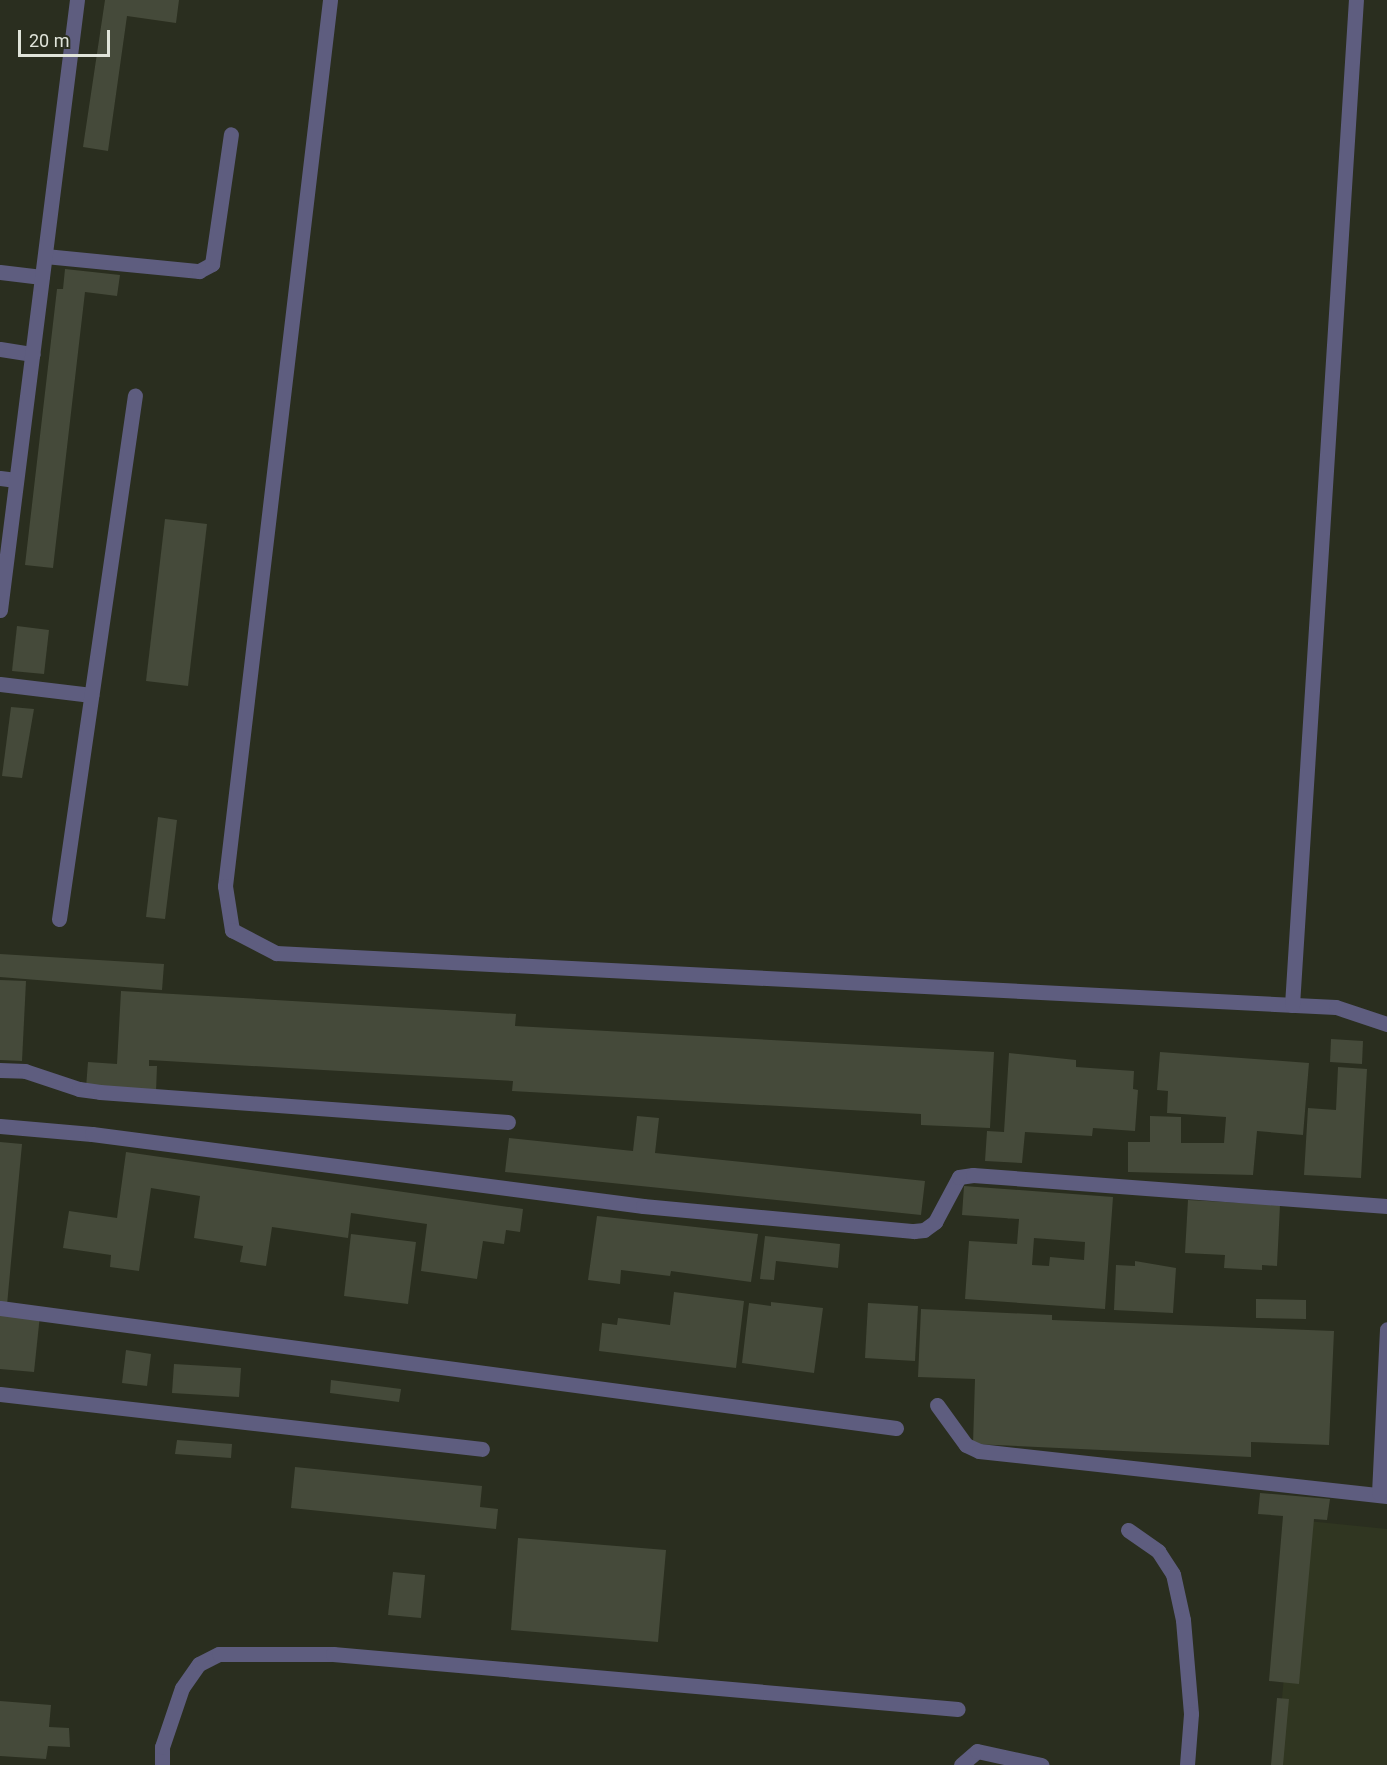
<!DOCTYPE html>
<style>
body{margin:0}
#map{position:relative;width:1387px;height:1765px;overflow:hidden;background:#2a2e1f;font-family:Roboto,sans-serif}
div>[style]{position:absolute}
.built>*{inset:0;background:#303621}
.building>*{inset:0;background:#454a3a}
.service>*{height:15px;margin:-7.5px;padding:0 7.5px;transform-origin:7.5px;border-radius:7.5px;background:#5e5d7f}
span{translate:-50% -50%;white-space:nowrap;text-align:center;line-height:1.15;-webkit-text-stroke:4.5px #2a2e1f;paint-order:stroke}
.scale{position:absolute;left:18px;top:30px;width:92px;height:27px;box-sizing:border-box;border:3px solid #e0e4da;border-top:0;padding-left:8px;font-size:18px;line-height:21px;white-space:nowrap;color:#e0e4da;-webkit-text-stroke:4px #2a2e1f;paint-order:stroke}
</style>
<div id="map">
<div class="built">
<i style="clip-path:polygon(1298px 1520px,1387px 1529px,1387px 1765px,1276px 1765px)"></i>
</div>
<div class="building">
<i style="clip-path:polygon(105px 0,179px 0,176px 23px,127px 16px,108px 151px,83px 147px)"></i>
<i style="clip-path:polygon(65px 269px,120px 275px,117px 296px,85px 292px,53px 568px,25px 565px,57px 289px,63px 289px)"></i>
<i style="clip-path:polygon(165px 519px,207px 524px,188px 686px,146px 681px)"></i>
<i style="clip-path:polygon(17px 626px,49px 630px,44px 674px,12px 671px)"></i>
<i style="clip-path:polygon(11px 707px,34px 709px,22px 778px,2px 776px)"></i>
<i style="clip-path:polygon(158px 817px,177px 820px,165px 919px,146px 917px)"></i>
<i style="clip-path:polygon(0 954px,164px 964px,162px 990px,0 977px)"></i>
<i style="clip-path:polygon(0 980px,26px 981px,22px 1061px,0 1060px)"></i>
<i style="clip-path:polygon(121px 991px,516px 1014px,515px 1026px,994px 1052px,990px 1128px,921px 1125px,921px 1114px,512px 1091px,513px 1081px,149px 1060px,149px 1066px,157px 1066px,156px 1092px,86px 1088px,88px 1062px,117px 1064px)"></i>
<i style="clip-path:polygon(1331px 1039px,1363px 1041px,1362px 1064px,1330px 1062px)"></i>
<i style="clip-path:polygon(1160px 1052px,1309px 1063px,1303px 1135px,1257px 1131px,1253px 1175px,1128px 1172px,1128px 1142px,1150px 1142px,1150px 1116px,1181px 1117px,1181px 1143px,1224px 1143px,1226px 1117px,1167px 1113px,1168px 1091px,1157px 1090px)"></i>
<i style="clip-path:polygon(1009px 1053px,1076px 1060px,1076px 1067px,1134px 1071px,1133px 1089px,1138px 1090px,1135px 1131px,1093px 1128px,1092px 1136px,1025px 1132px,1022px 1163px,985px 1161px,987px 1131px,1004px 1132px)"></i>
<i style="clip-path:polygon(1338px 1067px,1367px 1069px,1361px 1178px,1304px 1175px,1308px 1108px,1336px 1110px)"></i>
<i style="clip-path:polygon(637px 1116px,659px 1118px,655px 1153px,925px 1181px,921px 1215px,505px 1172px,509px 1138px,633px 1151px)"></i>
<i style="clip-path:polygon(0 1142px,22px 1144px,7px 1305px,0 1304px)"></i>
<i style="clip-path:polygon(126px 1152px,523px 1209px,520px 1232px,506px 1230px,504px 1244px,483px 1241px,477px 1279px,421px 1271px,427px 1224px,351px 1213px,348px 1238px,272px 1227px,266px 1266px,240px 1262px,243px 1246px,194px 1238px,200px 1196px,151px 1188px,139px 1271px,110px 1267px,111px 1255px,63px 1248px,69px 1211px,117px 1218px)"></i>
<i style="clip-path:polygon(evenodd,964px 1186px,1113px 1197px,1105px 1309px,965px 1299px,969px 1241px,1017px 1244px,1019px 1219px,962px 1215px,964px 1186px,1034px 1238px,1085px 1242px,1084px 1260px,1050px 1257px,1049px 1266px,1032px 1265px,1034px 1238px)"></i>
<i style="clip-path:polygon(1188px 1200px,1280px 1205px,1277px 1266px,1262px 1265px,1262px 1270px,1224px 1268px,1225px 1255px,1185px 1253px)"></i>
<i style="clip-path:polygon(597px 1216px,758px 1234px,751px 1282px,671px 1271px,670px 1276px,621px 1270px,620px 1284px,588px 1280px)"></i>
<i style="clip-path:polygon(351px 1234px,416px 1242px,408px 1304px,344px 1296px)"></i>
<i style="clip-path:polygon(765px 1236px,840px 1244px,838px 1268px,776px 1261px,774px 1280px,760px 1279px)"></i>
<i style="clip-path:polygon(1135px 1261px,1176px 1268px,1173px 1313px,1114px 1310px,1116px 1265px,1135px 1266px)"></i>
<i style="clip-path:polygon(674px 1292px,744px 1301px,736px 1368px,599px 1351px,602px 1323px,617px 1325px,618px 1318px,670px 1325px)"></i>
<i style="clip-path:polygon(1256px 1299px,1306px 1300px,1306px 1319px,1256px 1318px)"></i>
<i style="clip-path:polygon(771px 1302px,823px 1308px,814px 1373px,742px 1363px,749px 1303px,771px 1306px)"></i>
<i style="clip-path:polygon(868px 1303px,918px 1306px,915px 1361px,865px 1358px)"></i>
<i style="clip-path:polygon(921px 1309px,1052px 1315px,1052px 1320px,1334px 1331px,1329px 1445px,1251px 1442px,1251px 1457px,973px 1444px,975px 1379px,918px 1377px)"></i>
<i style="clip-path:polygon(0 1311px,40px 1315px,34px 1372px,0 1369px)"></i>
<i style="clip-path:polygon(126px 1350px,151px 1354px,147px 1386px,122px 1383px)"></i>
<i style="clip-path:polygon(174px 1364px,241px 1368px,239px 1397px,172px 1393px)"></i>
<i style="clip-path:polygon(331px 1380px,401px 1389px,399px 1402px,330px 1393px)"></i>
<i style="clip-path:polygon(177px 1440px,232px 1444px,231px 1458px,175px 1454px)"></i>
<i style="clip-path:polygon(295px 1467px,482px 1486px,480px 1507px,498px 1509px,496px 1529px,291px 1508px)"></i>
<i style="clip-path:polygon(1260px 1493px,1330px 1499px,1327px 1520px,1314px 1519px,1299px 1684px,1269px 1681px,1283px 1516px,1258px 1514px)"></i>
<i style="clip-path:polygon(518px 1538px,666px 1550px,658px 1642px,511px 1630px)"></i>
<i style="clip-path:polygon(393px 1572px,425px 1575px,421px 1618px,388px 1615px)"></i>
<i style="clip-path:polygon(1277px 1698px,1289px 1699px,1283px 1765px,1271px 1765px)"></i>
<i style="clip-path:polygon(0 1701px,51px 1705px,49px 1727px,69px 1728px,70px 1747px,48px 1746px,46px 1759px,0 1756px)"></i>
</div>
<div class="service">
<i style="left:330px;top:0;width:892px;rotate:96.76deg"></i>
<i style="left:225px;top:886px;width:45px;rotate:81deg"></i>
<i style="left:232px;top:930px;width:50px;rotate:27.6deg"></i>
<i style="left:276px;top:953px;width:1061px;rotate:2.92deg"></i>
<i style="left:1336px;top:1007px;width:54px;rotate:18.4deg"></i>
<i style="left:45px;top:256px;width:155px;rotate:5.6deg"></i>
<i style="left:199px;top:271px;width:15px;rotate:-28deg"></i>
<i style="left:212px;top:264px;width:131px;rotate:-81.7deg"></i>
<i style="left:0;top:272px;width:42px;rotate:6.8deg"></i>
<i style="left:0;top:349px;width:33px;rotate:9deg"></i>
<i style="left:0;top:478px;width:16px;rotate:7deg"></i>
<i style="left:0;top:610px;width:615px;rotate:-82.81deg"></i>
<i style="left:0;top:684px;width:92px;rotate:6.9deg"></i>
<i style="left:59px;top:919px;width:529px;rotate:-81.75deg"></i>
<i style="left:1292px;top:1005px;width:1007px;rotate:-86.36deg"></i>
<i style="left:0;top:1070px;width:25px;rotate:2deg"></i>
<i style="left:25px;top:1071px;width:57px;rotate:18.4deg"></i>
<i style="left:79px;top:1089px;width:21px;rotate:8deg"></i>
<i style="left:100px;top:1092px;width:409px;rotate:4.2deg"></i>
<i style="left:0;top:1126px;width:92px;rotate:5deg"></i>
<i style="left:92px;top:1134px;width:556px;rotate:7.44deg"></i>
<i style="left:643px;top:1206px;width:272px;rotate:5.3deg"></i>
<i style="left:914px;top:1231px;width:10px;rotate:-6deg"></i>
<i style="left:924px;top:1230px;width:14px;rotate:-36deg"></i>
<i style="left:935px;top:1222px;width:51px;rotate:-61.9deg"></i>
<i style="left:959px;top:1177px;width:14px;rotate:-8deg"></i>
<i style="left:973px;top:1175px;width:415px;rotate:4.3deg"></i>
<i style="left:0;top:1308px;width:904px;rotate:7.63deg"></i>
<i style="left:0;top:1394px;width:485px;rotate:6.5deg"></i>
<i style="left:937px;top:1405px;width:49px;rotate:54.1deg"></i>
<i style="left:966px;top:1445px;width:14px;rotate:25deg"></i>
<i style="left:979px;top:1451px;width:410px;rotate:6.3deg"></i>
<i style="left:1379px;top:1493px;width:164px;rotate:-87.2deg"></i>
<i style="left:1128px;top:1530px;width:37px;rotate:35deg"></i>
<i style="left:1158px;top:1551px;width:27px;rotate:57deg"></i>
<i style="left:1173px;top:1574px;width:47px;rotate:77.7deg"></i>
<i style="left:1183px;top:1620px;width:94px;rotate:85.1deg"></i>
<i style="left:1191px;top:1714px;width:51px;rotate:94.5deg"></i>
<i style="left:162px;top:1765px;width:18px;rotate:-90deg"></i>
<i style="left:162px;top:1747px;width:62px;rotate:-71.3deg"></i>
<i style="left:182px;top:1688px;width:29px;rotate:-55deg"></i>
<i style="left:199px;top:1664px;width:22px;rotate:-27deg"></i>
<i style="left:219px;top:1654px;width:114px"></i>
<i style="left:333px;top:1654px;width:627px;rotate:5.03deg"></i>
<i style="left:961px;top:1765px;width:21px;rotate:-41deg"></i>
<i style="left:977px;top:1751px;width:66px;rotate:12.3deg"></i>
</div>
<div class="scale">20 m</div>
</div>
